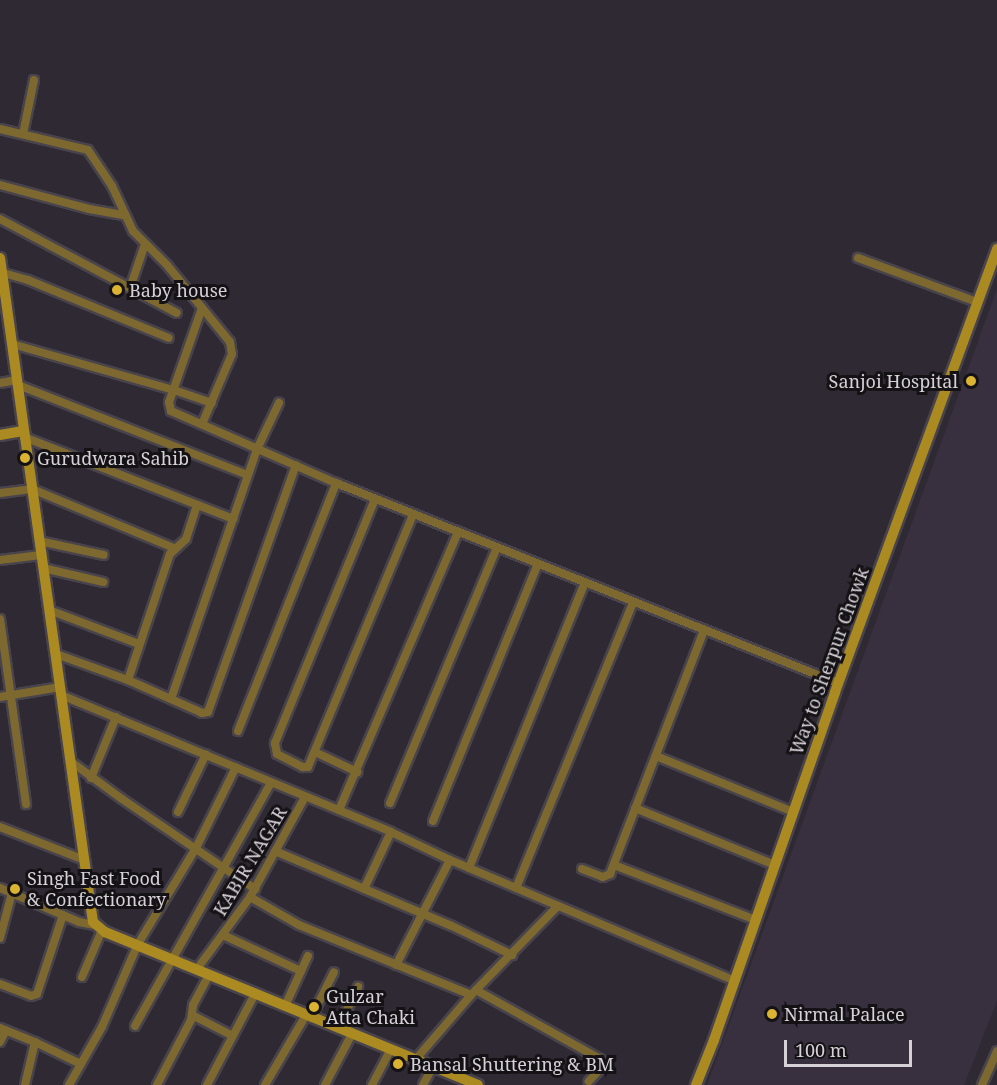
<!DOCTYPE html>
<style>
body{margin:0}
#map{position:relative;width:997px;height:1085px;overflow:hidden;background:#2e2932;font-family:"Noto Serif",serif}
div>[style]{position:absolute}
.built>*{inset:0;background:#39303f}
.roads{filter:drop-shadow(2px 0 #49444c) drop-shadow(-2px 0 #49444c) drop-shadow(0 2px #49444c) drop-shadow(0 -2px #49444c)}
.street>*{height:8px;margin:-4px;padding:0 4px;transform-origin:4px;border-radius:4px;background:#7d692f}
.secondary>*{height:10px;margin:-5px;padding:0 5px;transform-origin:5px;border-radius:5px;background:#ab8b21}
.dots>*{width:16px;height:16px;translate:-50% -50%;box-sizing:border-box;border:3px solid #151216;border-radius:50%}
span{translate:-50% -50%;white-space:nowrap;text-align:center;line-height:1.15;-webkit-text-stroke:6px #151216;paint-order:stroke}
.poi-label{font-size:18px;color:#d5d1d7}
.left{translate:0 -50%;text-align:left}
.right{translate:-100% -50%;text-align:right}
.street-label{font-size:18px;color:#d5d1d7}
.scale{position:absolute;left:784px;top:1040px;width:128px;height:27px;box-sizing:border-box;border:3px solid #d5d1d7;border-top:0;padding-left:8px;font-size:18px;line-height:21px;white-space:nowrap;color:#d5d1d7;-webkit-text-stroke:4px #151216;paint-order:stroke}
</style>
<div id="map">
<div class="built">
<i style="clip-path:polygon(997px 289px,997px 1001px,964px 1085px,707px 1085px)"></i>
</div>
<div class="roads">
<div class="street">
<i style="left:0;top:129px;width:90px;rotate:13.4deg"></i>
<i style="left:88px;top:150px;width:43px;rotate:56.3deg"></i>
<i style="left:112px;top:186px;width:50px;rotate:65deg"></i>
<i style="left:133px;top:231px;width:48px;rotate:45deg"></i>
<i style="left:167px;top:265px;width:99px;rotate:50.7deg"></i>
<i style="left:230px;top:342px;width:12px;rotate:81deg"></i>
<i style="left:232px;top:354px;width:76px;rotate:113.2deg"></i>
<i style="left:23px;top:134px;width:55px;rotate:-78.5deg"></i>
<i style="left:0;top:185px;width:92px;rotate:15.1deg"></i>
<i style="left:89px;top:209px;width:36px;rotate:10deg"></i>
<i style="left:0;top:219px;width:200px;rotate:28deg"></i>
<i style="left:858px;top:258px;width:127px;rotate:20.3deg"></i>
<i style="left:0;top:272px;width:29px;rotate:16deg"></i>
<i style="left:28px;top:280px;width:152px;rotate:22.4deg"></i>
<i style="left:130px;top:288px;width:46px;rotate:-71.2deg"></i>
<i style="left:202px;top:308px;width:100px;rotate:109.3deg"></i>
<i style="left:169px;top:402px;width:9px;rotate:77deg"></i>
<i style="left:171px;top:411px;width:180px;rotate:23.6deg"></i>
<i style="left:336px;top:483px;width:540px;rotate:21.72deg"></i>
<i style="left:12px;top:344px;width:168px;rotate:15.9deg"></i>
<i style="left:174px;top:390px;width:40px;rotate:18.9deg"></i>
<i style="left:0;top:383px;width:17px;rotate:-10deg"></i>
<i style="left:18px;top:385px;width:247px;rotate:21.4deg"></i>
<i style="left:24px;top:437px;width:225px;rotate:21.4deg"></i>
<i style="left:0;top:493px;width:32px;rotate:-7deg"></i>
<i style="left:32px;top:489px;width:154px;rotate:22.6deg"></i>
<i style="left:375px;top:499px;width:264px;rotate:112.3deg"></i>
<i style="left:275px;top:743px;width:11px;rotate:80deg"></i>
<i style="left:277px;top:754px;width:29px;rotate:27deg"></i>
<i style="left:303px;top:767px;width:5px"></i>
<i style="left:308px;top:767px;width:273px;rotate:-67.4deg"></i>
<i style="left:39px;top:541px;width:66px;rotate:12.2deg"></i>
<i style="left:0;top:560px;width:41px;rotate:-7deg"></i>
<i style="left:43px;top:568px;width:62px;rotate:13.1deg"></i>
<i style="left:49px;top:610px;width:96px;rotate:20.7deg"></i>
<i style="left:0;top:619px;width:187px;rotate:82deg"></i>
<i style="left:56px;top:654px;width:77px;rotate:19.9deg"></i>
<i style="left:128px;top:680px;width:81px;rotate:24deg"></i>
<i style="left:202px;top:713px;width:6px;rotate:-9deg"></i>
<i style="left:208px;top:712px;width:262px;rotate:-70.4deg"></i>
<i style="left:128px;top:680px;width:133px;rotate:-71.6deg"></i>
<i style="left:170px;top:554px;width:22px;rotate:-43deg"></i>
<i style="left:186px;top:539px;width:36px;rotate:-72deg"></i>
<i style="left:61px;top:695px;width:357px;rotate:22.5deg"></i>
<i style="left:391px;top:832px;width:65px;rotate:25.4deg"></i>
<i style="left:450px;top:860px;width:310px;rotate:23deg"></i>
<i style="left:0;top:697px;width:61px;rotate:-9.5deg"></i>
<i style="left:171px;top:699px;width:267px;rotate:-71deg"></i>
<i style="left:258px;top:447px;width:49px;rotate:-64.5deg"></i>
<i style="left:238px;top:731px;width:267px;rotate:-68.4deg"></i>
<i style="left:315px;top:752px;width:47px;rotate:25.5deg"></i>
<i style="left:656px;top:756px;width:148px;rotate:22.2deg"></i>
<i style="left:70px;top:761px;width:64px;rotate:36.2deg"></i>
<i style="left:122px;top:799px;width:161px;rotate:34.1deg"></i>
<i style="left:91px;top:778px;width:66px;rotate:-67.7deg"></i>
<i style="left:390px;top:803px;width:277px;rotate:-67.3deg"></i>
<i style="left:635px;top:808px;width:151px;rotate:22.2deg"></i>
<i style="left:339px;top:810px;width:302px;rotate:-66.8deg"></i>
<i style="left:178px;top:812px;width:64px;rotate:-64.2deg"></i>
<i style="left:433px;top:821px;width:278px;rotate:-67.8deg"></i>
<i style="left:0;top:827px;width:90px;rotate:21.4deg"></i>
<i style="left:275px;top:851px;width:192px;rotate:23deg"></i>
<i style="left:452px;top:926px;width:67px;rotate:25.8deg"></i>
<i style="left:614px;top:865px;width:152px;rotate:21.2deg"></i>
<i style="left:469px;top:868px;width:308px;rotate:-67.9deg"></i>
<i style="left:582px;top:869px;width:22px;rotate:21deg"></i>
<i style="left:603px;top:877px;width:8px;rotate:-23deg"></i>
<i style="left:610px;top:874px;width:261px;rotate:-68.9deg"></i>
<i style="left:0;top:888px;width:86px;rotate:23.3deg"></i>
<i style="left:79px;top:922px;width:16px;rotate:11deg"></i>
<i style="left:516px;top:888px;width:308px;rotate:-67.7deg"></i>
<i style="left:364px;top:889px;width:63px;rotate:-64.7deg"></i>
<i style="left:250px;top:897px;width:56px;rotate:29.7deg"></i>
<i style="left:299px;top:925px;width:186px;rotate:22.1deg"></i>
<i style="left:223px;top:935px;width:86px;rotate:24.8deg"></i>
<i style="left:0;top:938px;width:47px;rotate:-75.1deg"></i>
<i style="left:396px;top:965px;width:118px;rotate:-62.8deg"></i>
<i style="left:197px;top:969px;width:89px;rotate:-53.6deg"></i>
<i style="left:250px;top:897px;width:114px;rotate:-61.2deg"></i>
<i style="left:82px;top:977px;width:51px;rotate:-66.9deg"></i>
<i style="left:0;top:984px;width:33px;rotate:21deg"></i>
<i style="left:31px;top:996px;width:6px;rotate:-18deg"></i>
<i style="left:37px;top:994px;width:83px;rotate:-71.8deg"></i>
<i style="left:476px;top:990px;width:142px;rotate:29.1deg"></i>
<i style="left:600px;top:1059px;width:8px;rotate:67deg"></i>
<i style="left:603px;top:1066px;width:21px;rotate:133deg"></i>
<i style="left:285px;top:1006px;width:55px;rotate:-65.3deg"></i>
<i style="left:192px;top:1015px;width:46px;rotate:27.1deg"></i>
<i style="left:311px;top:1018px;width:51px;rotate:-63.4deg"></i>
<i style="left:135px;top:1026px;width:278px;rotate:-60.8deg"></i>
<i style="left:0;top:1028px;width:38px;rotate:22deg"></i>
<i style="left:35px;top:1042px;width:44px;rotate:103.1deg"></i>
<i style="left:338px;top:1028px;width:46px;rotate:-64deg"></i>
<i style="left:0;top:1042px;width:13px;rotate:-63deg"></i>
<i style="left:35px;top:1042px;width:51px;rotate:25.6deg"></i>
<i style="left:416px;top:1059px;width:84px;rotate:-49.3deg"></i>
<i style="left:471px;top:995px;width:124px;rotate:-45.7deg"></i>
<i style="left:69px;top:1085px;width:67px;rotate:-60.4deg"></i>
<i style="left:102px;top:1027px;width:90px;rotate:-66.6deg"></i>
<i style="left:138px;top:944px;width:112px;rotate:-58.9deg"></i>
<i style="left:196px;top:848px;width:90px;rotate:-63.7deg"></i>
<i style="left:157px;top:1085px;width:73px;rotate:-62.4deg"></i>
<i style="left:191px;top:1020px;width:15px;rotate:-82deg"></i>
<i style="left:193px;top:1005px;width:34px;rotate:-62deg"></i>
<i style="left:207px;top:1085px;width:103px;rotate:-62.2deg"></i>
<i style="left:265px;top:1085px;width:81px;rotate:-59.6deg"></i>
<i style="left:325px;top:1085px;width:58px;rotate:-62.1deg"></i>
<i style="left:372px;top:1085px;width:41px;rotate:-62.2deg"></i>
<i style="left:423px;top:1085px;width:21px;rotate:-62deg"></i>
<i style="left:982px;top:1085px;width:37px;rotate:-66deg"></i>
</div>
<div class="secondary">
<i style="left:0;top:258px;width:670px;rotate:82.03deg"></i>
<i style="left:93px;top:922px;width:16px;rotate:40deg"></i>
<i style="left:105px;top:932px;width:403px;rotate:22.3deg"></i>
<i style="left:0;top:435px;width:23px;rotate:-10deg"></i>
<i style="left:696px;top:1085px;width:48px;rotate:-68.2deg"></i>
<i style="left:714px;top:1040px;width:368px;rotate:-70.8deg"></i>
<i style="left:835px;top:692px;width:472px;rotate:-69.9deg"></i>
</div>
</div>
<div class="dots">
<i style="left:117px;top:290px;background:#dbb333"></i>
<i style="left:971px;top:381px;background:#dbb333"></i>
<i style="left:25px;top:458px;background:#dbb333"></i>
<i style="left:15px;top:889px;background:#dbb333"></i>
<i style="left:314px;top:1007px;background:#dbb333"></i>
<i style="left:772px;top:1014px;background:#dbb333"></i>
<i style="left:398px;top:1064px;background:#dbb333"></i>
</div>
<div class="poi-label">
<span class="left" style="left:129px;top:290px">Baby house</span>
<span class="right" style="left:958px;top:381px">Sanjoi Hospital</span>
<span class="left" style="left:37px;top:458px">Gurudwara Sahib</span>
<span class="left" style="left:27px;top:889px">Singh Fast Food<br>&amp; Confectionary</span>
<span class="left" style="left:326px;top:1007px">Gulzar<br>Atta Chaki</span>
<span class="left" style="left:784px;top:1014px">Nirmal Palace</span>
<span class="left" style="left:410px;top:1064px">Bansal Shuttering &amp; BM</span>
</div>
<div class="street-label">
<span style="left:829px;top:661px;rotate:-70deg">Way to Sherpur Chowk</span>
<span style="left:250px;top:861px;rotate:-59deg">KABIR NAGAR</span>
</div>
<div class="scale">100 m</div>
</div>
